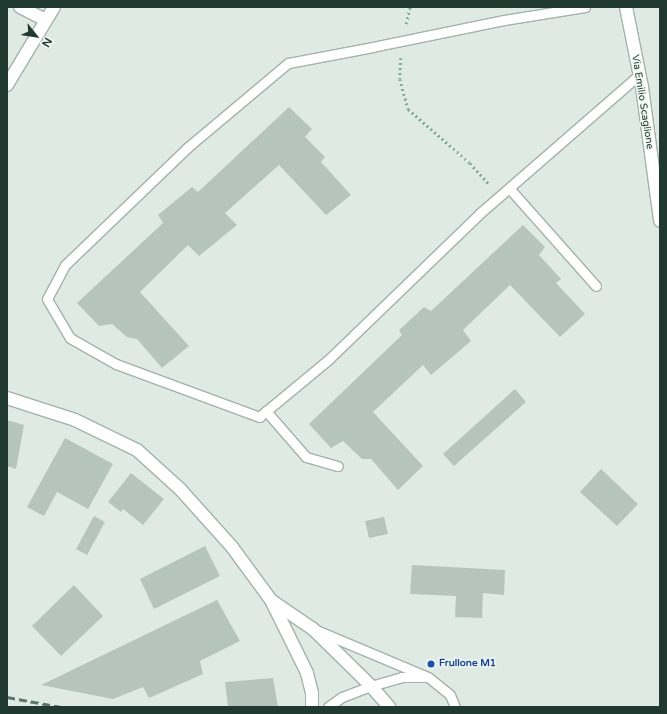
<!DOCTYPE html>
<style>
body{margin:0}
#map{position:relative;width:667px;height:714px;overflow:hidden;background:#dfeae5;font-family:"Varela Round",sans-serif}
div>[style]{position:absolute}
.building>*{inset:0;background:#b5c5be}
.path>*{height:2.5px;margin-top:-1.25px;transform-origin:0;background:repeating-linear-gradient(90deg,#80ae9e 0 2px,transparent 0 5px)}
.roads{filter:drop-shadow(1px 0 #a2b2ac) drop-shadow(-1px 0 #a2b2ac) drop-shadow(0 1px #a2b2ac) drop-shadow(0 -1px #a2b2ac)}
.lane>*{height:9px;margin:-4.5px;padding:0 4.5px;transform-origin:4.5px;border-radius:4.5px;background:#fff}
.street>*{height:12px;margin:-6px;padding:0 6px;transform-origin:6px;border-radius:6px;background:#fff}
.secondary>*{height:12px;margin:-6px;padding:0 6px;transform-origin:6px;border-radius:6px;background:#fff}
.rail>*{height:3px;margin-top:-1.5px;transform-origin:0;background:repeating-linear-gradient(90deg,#5b766e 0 8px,transparent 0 12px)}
.dots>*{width:11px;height:11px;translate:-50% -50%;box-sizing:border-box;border:2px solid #f0f7f3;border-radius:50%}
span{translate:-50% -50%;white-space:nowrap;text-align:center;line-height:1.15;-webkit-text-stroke:3px #f0f7f3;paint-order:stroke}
.street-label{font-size:10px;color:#203a32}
.transit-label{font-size:10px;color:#164399;font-weight:700}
.left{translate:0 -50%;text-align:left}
.frame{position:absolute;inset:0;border:8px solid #203a32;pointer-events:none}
.north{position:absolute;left:16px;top:16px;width:40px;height:40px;-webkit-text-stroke:3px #f0f7f3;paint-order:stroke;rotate:120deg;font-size:11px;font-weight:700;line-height:16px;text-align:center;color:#203a32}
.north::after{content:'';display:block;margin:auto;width:14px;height:18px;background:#203a32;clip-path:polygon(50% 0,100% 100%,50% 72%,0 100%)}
</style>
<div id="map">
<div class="building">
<i style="clip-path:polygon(289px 107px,312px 129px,305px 137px,325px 157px,321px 162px,351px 195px,326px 215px,279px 165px,225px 213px,237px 225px,199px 256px,188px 245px,140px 292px,189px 346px,162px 368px,137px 339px,127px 337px,112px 324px,99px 326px,77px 303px,163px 223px,158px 215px,192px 187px,198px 192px)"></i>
<i style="clip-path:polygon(523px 225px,545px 247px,539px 255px,561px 279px,556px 283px,585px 314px,560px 337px,510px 285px,463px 330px,471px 341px,431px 375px,423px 365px,373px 412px,423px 466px,398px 490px,371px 459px,362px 459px,343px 441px,331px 448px,309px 424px,402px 335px,399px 330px,424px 307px,431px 311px)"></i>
<i style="clip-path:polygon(515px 389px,526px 402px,454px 466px,443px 454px)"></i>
<i style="clip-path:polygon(7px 420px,24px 425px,16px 469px,7px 466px)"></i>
<i style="clip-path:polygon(65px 438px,113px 464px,88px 509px,57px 492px,44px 516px,27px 507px)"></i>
<i style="clip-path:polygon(601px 469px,638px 504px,617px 526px,580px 492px)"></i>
<i style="clip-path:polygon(131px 473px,164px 499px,143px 525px,123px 509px,121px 512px,108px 502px)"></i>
<i style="clip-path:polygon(94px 516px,105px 522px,87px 555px,76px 549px)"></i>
<i style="clip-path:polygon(384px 517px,388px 534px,369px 538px,365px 521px)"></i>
<i style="clip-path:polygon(205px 546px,220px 576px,154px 609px,140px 579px)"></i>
<i style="clip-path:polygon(412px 565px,505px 570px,504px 595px,483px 593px,482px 618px,455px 617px,456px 596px,410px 594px)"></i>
<i style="clip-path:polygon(74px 585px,103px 616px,61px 656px,32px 626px)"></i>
<i style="clip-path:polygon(217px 600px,240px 641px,200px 661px,203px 674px,149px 698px,143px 687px,113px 699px,41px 685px)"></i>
<i style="clip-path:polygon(273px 678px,278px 707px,228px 707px,225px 682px)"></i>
</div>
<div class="path">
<i style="left:406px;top:24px;width:17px;rotate:-77deg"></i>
<i style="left:401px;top:58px;width:21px;rotate:93deg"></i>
<i style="left:400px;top:79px;width:31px;rotate:75deg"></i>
<i style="left:408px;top:109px;width:82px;rotate:41.1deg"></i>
<i style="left:470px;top:163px;width:28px;rotate:48deg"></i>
</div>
<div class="roads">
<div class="lane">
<i style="left:585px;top:7px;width:82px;rotate:170.9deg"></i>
<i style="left:504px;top:20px;width:134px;rotate:168.4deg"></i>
<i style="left:373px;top:47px;width:86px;rotate:169.3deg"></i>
<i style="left:288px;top:63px;width:131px;rotate:140deg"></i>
<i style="left:188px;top:147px;width:170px;rotate:136.2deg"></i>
<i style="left:65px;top:265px;width:38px;rotate:118deg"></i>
<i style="left:47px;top:299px;width:45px;rotate:59.5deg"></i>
<i style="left:70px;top:338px;width:53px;rotate:29.5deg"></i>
<i style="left:116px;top:364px;width:153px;rotate:20.3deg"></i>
<i style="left:259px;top:417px;width:91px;rotate:-39.6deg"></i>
<i style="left:329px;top:359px;width:209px;rotate:-44deg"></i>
<i style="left:479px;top:214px;width:212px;rotate:-41deg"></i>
<i style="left:509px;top:188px;width:131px;rotate:48.4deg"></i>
<i style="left:266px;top:411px;width:61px;rotate:49deg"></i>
<i style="left:306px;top:457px;width:33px;rotate:16deg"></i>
<i style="left:316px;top:630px;width:121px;rotate:22.8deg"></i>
<i style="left:428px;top:677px;width:28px;rotate:39deg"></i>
<i style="left:450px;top:695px;width:13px;rotate:67deg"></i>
<i style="left:328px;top:707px;width:17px;rotate:-36deg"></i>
<i style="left:342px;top:697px;width:31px;rotate:-21deg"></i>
<i style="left:371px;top:686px;width:32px;rotate:-16deg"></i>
<i style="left:402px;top:677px;width:22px"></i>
</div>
<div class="street">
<i style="left:20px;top:7px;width:29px;rotate:27deg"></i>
<i style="left:626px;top:7px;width:82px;rotate:78.7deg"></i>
<i style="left:642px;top:87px;width:135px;rotate:82.3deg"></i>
</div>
<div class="secondary">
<i style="left:7px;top:85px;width:91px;rotate:-58.9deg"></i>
<i style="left:7px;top:398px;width:71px;rotate:17.9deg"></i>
<i style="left:75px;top:420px;width:69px;rotate:25.8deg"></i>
<i style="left:137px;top:450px;width:58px;rotate:42.2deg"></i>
<i style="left:180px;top:489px;width:78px;rotate:48.1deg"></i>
<i style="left:232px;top:547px;width:66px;rotate:53.7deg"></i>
<i style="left:271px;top:600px;width:81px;rotate:63.7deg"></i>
<i style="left:307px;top:673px;width:21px;rotate:76deg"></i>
<i style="left:312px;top:693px;width:14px;rotate:90deg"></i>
<i style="left:272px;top:601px;width:50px;rotate:34.3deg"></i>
<i style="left:313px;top:629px;width:81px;rotate:44.5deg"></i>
<i style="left:371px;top:686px;width:28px;rotate:49deg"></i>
</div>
</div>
<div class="rail">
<i style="left:7px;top:697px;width:55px;rotate:10.5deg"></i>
</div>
<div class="dots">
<i style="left:431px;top:664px;background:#1a4fb4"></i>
</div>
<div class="street-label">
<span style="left:642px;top:102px;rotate:81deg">Via Emilio Scaglione</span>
</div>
<div class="transit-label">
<span class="left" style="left:439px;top:664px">Frullone M1</span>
</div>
<div class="frame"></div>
<div class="north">N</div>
</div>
